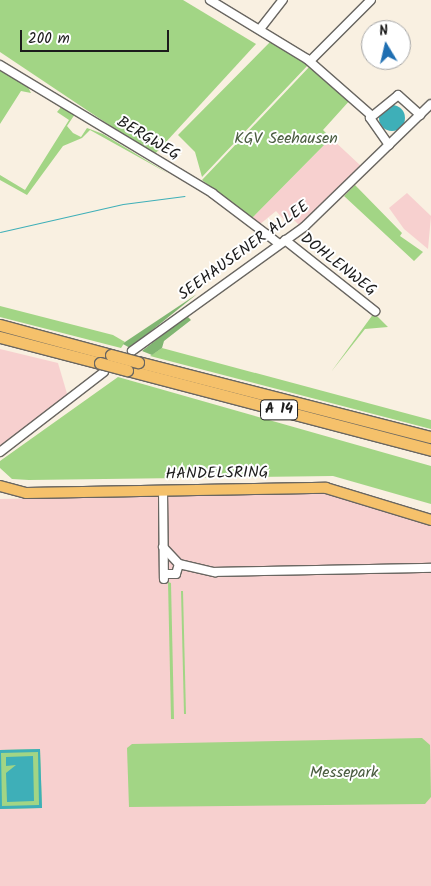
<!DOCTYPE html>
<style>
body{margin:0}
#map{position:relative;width:431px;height:886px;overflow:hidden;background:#f9f0e1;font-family:Kalam,sans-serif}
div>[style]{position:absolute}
.built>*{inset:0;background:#f7d0cf}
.green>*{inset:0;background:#a2d585}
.forest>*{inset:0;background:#81b672}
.water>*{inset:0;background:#3eafb8}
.round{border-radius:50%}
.stream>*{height:1px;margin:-0.5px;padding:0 0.5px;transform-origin:0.5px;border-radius:0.5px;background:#3eafb8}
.roads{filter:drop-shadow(1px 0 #696661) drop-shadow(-1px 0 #696661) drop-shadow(0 1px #696661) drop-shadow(0 -1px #696661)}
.minor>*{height:8px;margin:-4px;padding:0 4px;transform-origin:4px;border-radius:4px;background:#fff}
.major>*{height:10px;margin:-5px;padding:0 5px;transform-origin:5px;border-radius:5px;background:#f5c16b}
.highway>*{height:11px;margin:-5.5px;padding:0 5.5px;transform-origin:5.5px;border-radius:5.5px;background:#f5c16b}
.bridges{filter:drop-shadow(1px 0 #696661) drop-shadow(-1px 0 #696661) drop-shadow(0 1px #696661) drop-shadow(0 -1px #696661)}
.highway-bridge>*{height:11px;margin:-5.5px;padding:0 5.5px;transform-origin:5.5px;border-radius:5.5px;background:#f5c16b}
span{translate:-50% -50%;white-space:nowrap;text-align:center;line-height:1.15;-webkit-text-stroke:4px #fff;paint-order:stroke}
.shield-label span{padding:1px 4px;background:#fff;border:1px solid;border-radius:4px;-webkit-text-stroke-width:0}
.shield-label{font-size:15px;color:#1c1c1c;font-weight:700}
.street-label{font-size:16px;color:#1c1c1c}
.park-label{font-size:16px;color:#4b5d41}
.north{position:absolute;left:361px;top:20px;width:50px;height:50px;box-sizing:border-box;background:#fff;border:1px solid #a4a4a4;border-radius:50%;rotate:351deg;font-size:14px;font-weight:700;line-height:20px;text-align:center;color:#1c1c1c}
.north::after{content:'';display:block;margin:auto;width:18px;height:22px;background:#1f6fb2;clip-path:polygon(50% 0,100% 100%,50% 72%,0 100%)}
.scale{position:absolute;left:20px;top:30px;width:149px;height:22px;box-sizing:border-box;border:2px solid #1c1c1c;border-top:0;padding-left:6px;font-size:15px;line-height:18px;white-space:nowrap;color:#1c1c1c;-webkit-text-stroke:4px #fff;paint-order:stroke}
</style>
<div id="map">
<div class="built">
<i style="clip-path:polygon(331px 138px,361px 166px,299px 225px,292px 218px,287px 223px,276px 211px,259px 225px,251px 219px)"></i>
<i style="clip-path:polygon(407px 193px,431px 216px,428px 249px,404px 229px,389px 208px)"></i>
<i style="clip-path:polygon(0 349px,58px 363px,68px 397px,0 448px)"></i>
<i style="clip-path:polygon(329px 493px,431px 526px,431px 886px,0 886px,0 499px)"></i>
</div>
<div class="green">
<i style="clip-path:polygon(0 0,183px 0,256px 44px,154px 155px,0 52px)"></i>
<i style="clip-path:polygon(272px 40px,309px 64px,202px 177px,195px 152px,178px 135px)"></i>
<i style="clip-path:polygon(311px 65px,351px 99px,323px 130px,331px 138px,251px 219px,202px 180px)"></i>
<i style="clip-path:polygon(0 67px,26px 83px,31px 93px,21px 91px,0 124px)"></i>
<i style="clip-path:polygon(62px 106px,75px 114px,67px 126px,73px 133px,81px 137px,87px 128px,103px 134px,169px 174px,90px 130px,82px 138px,63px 146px,27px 195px,0 180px,0 175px,25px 190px,69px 120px,57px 112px)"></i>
<i style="clip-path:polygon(355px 185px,402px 233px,400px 236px,423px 252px,414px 261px,344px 196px)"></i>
<i style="clip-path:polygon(0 306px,113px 335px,125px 342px,121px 348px,0 317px)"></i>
<i style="clip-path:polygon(374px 313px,388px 327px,365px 329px,331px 372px)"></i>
<i style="clip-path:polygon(162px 348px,431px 420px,431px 429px,150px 356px)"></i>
<i style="clip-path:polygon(118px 377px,431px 466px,431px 504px,333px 476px,29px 480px,12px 479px,0 468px,0 461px)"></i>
<i style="clip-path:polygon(168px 582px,171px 583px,174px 719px,171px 719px)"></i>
<i style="clip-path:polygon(181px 591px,183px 591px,186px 714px,184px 714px)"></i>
<i style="clip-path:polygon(422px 738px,430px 745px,431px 797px,425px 804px,129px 807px,127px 748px,132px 744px)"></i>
<i style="clip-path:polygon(40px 749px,42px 808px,0 809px,0 750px)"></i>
</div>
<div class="forest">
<i style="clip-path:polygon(197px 294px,130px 348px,123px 344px,125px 342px)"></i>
<i style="clip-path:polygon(187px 316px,191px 320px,164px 341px,162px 348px,152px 355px,142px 351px)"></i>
</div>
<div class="water">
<i class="round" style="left:379px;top:105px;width:26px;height:26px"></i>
<i style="clip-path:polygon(evenodd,40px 749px,42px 808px,0 809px,0 750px,40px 749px,38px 752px,39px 805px,2px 806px,1px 753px,38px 752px)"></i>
<i style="clip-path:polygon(33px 756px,34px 801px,7px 802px,6px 773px,16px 765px,6px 766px,6px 757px)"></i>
</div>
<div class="stream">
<i style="left:0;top:232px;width:126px;rotate:-12.8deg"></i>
<i style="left:123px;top:204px;width:62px;rotate:-7.5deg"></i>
</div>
<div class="roads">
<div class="minor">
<i style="left:210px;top:0;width:114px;rotate:31.3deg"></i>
<i style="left:307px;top:59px;width:86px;rotate:41.2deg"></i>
<i style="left:260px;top:29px;width:37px;rotate:-52deg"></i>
<i style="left:310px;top:61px;width:86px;rotate:-45deg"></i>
<i style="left:0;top:65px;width:248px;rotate:31.1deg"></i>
<i style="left:212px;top:193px;width:83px;rotate:37.1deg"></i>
<i style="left:389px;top:145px;width:33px;rotate:-125deg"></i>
<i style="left:370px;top:118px;width:36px;rotate:-39deg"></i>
<i style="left:398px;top:95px;width:30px;rotate:42deg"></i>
<i style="left:285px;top:240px;width:115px;rotate:38.3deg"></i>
<i style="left:132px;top:351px;width:213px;rotate:-35.8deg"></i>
<i style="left:305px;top:226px;width:175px;rotate:-44.1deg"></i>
<i style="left:0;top:452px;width:131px;rotate:-37.6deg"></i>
<i style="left:163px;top:490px;width:89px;rotate:89.4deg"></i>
<i style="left:163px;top:547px;width:23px;rotate:47deg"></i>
<i style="left:179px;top:564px;width:10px;rotate:107deg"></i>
<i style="left:176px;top:574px;width:12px;rotate:180deg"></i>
<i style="left:179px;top:564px;width:37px;rotate:13deg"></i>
<i style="left:215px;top:572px;width:216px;rotate:-1.1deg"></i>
</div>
<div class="major">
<i style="left:0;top:486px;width:27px;rotate:15deg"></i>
<i style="left:26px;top:493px;width:300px;rotate:-1deg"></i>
<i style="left:326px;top:488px;width:110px;rotate:16.9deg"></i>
</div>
<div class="highway">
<i style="left:0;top:325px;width:115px;rotate:15.1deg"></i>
<i style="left:0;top:337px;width:103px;rotate:14.6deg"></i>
<i style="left:138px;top:362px;width:302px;rotate:14.4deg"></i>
<i style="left:127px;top:370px;width:314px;rotate:14.7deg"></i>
</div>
</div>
<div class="bridges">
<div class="highway-bridge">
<i style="left:111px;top:355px;width:28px;rotate:15deg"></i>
<i style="left:100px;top:363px;width:28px;rotate:15deg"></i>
</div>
</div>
<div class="shield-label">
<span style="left:279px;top:410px">A 14</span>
</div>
<div class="street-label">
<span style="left:148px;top:139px;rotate:31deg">BERGWEG</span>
<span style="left:244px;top:251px;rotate:-36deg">SEEHAUSENER ALLEE</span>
<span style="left:338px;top:265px;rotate:38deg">DOHLENWEG</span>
<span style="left:217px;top:474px;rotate:-1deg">HANDELSRING</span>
</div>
<div class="park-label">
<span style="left:286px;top:139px">KGV Seehausen</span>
<span style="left:344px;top:773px">Messepark</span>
</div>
<div class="north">N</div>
<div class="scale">200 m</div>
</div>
